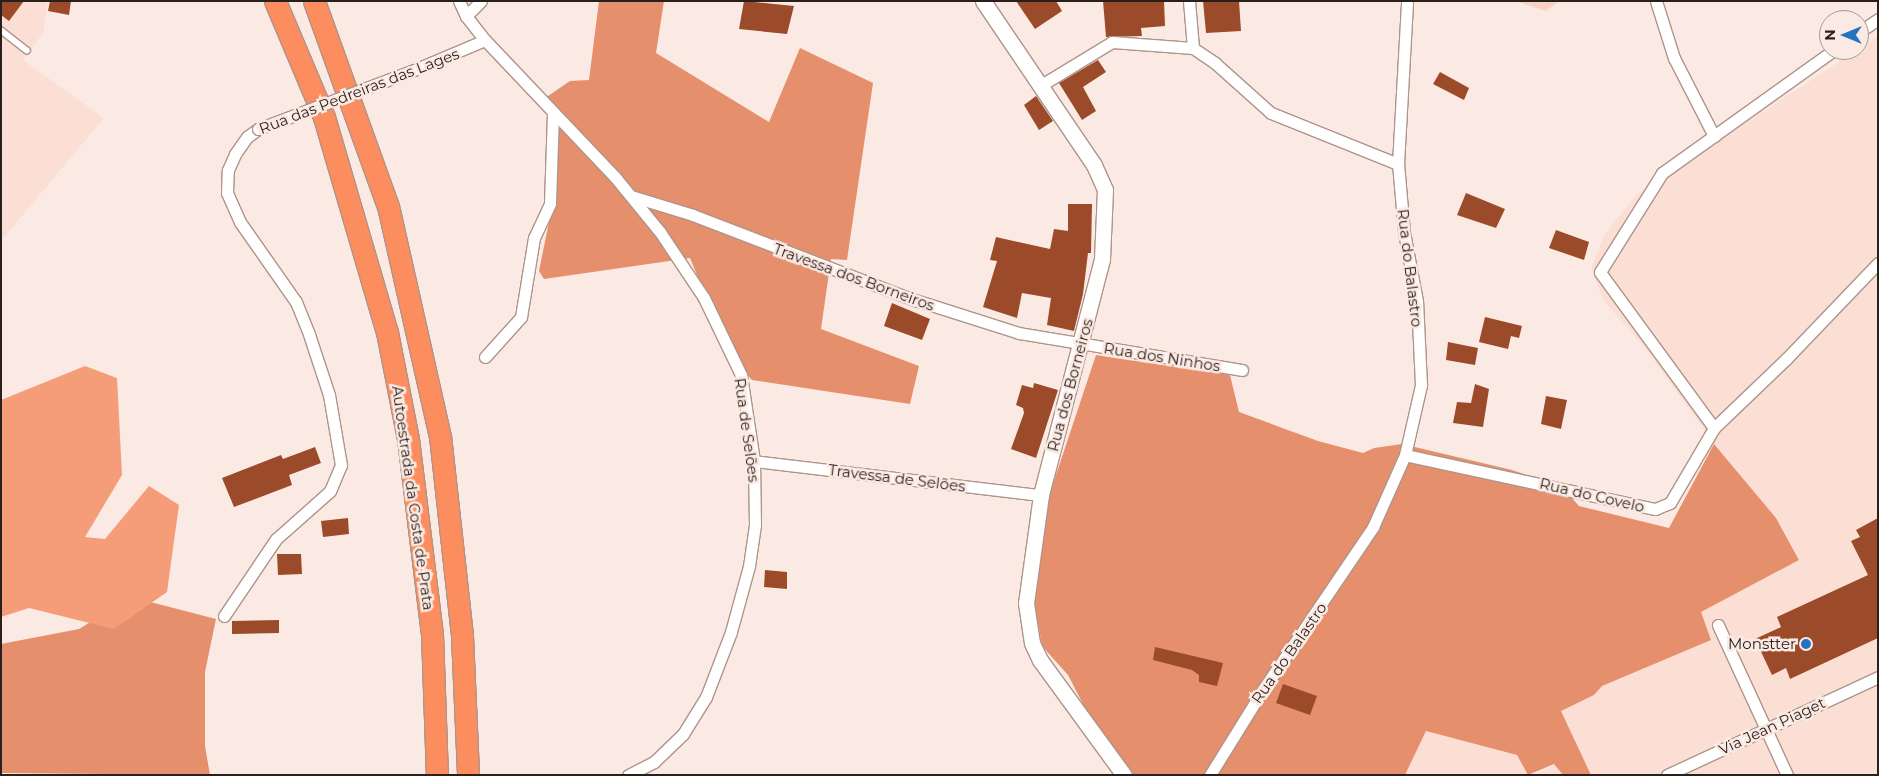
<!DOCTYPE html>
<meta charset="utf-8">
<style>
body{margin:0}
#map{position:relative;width:1879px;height:776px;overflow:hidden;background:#fbeae3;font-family:Montserrat,sans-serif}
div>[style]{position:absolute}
.built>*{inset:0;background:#fcdfd4}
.green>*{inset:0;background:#fbd2c2}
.forest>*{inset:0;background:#e68f6c}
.water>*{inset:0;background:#f59d79}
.building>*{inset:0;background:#9b4b29}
.roads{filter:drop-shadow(1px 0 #ae9489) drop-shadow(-1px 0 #ae9489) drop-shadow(0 1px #ae9489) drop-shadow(0 -1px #ae9489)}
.service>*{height:5.5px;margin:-2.75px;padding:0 2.75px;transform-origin:2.75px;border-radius:2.75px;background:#fff}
.minor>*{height:11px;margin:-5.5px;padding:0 5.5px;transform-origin:5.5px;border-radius:5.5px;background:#fff}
.tertiary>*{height:15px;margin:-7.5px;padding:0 7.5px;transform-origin:7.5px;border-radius:7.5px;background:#fff}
.motorway>*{height:21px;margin:-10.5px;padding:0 10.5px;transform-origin:10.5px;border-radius:10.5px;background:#fc8d5f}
.bridges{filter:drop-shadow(1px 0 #ae9489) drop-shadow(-1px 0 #ae9489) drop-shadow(0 1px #ae9489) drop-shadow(0 -1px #ae9489)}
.minor-bridge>*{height:11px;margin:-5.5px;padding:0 5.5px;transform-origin:5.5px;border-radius:5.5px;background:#fff}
.dots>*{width:14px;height:14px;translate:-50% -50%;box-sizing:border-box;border:2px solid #fbeae3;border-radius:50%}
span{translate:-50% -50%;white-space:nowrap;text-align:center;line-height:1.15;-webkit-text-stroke:5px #fbeae3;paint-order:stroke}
.street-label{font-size:15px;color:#291f1b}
.poi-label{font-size:15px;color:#291f1b}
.right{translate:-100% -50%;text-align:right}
.frame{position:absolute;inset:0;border:2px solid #291f1b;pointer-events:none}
.north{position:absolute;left:1819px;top:10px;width:50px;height:50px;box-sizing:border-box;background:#fbeae3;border:1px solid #a79993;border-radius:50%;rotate:270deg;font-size:14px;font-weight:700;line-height:20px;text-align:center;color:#291f1b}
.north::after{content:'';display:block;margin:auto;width:18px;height:22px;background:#2572c1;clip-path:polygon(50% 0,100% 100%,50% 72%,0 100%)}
</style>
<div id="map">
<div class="built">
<i style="clip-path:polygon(1px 1px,48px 1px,43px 33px,23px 60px,104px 118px,1px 241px)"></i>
<i style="clip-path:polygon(1878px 36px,1878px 775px,1591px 775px,1561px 711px,1594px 695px,1602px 686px,1711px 639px,1701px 612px,1799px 559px,1776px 518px,1714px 444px,1646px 349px,1603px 300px,1591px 268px,1605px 234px,1635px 196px)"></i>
<i style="clip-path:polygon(1426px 731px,1517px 755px,1528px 775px,1405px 775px)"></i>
<i style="clip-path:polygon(1555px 764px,1563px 775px,1535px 775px)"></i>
</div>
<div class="green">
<i style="clip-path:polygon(1516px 1px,1559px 1px,1546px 11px)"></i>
</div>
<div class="forest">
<i style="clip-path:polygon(599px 1px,664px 1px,656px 53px,769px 122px,800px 48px,873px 83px,847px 260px,831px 259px,821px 329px,919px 366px,910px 404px,752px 380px,730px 356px,690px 258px,544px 279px,539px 271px,549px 222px,554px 163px,548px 96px,570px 81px,589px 80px)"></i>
<i style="clip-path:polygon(1096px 355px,1230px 375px,1239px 412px,1318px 441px,1363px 453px,1374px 448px,1402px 444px,1512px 470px,1562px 487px,1579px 506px,1669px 528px,1714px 444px,1776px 518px,1799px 560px,1701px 612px,1711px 640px,1602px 686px,1594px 695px,1561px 711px,1591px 775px,1563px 775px,1554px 764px,1528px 775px,1517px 755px,1426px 731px,1405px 775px,1133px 775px,1085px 708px,1068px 675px,1042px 646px,1034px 600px,1039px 526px)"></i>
<i style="clip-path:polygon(131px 597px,216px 619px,205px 672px,205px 746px,210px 775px,1px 773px,1px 644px,79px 629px)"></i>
</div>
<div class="water">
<i style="clip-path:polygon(85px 366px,117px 378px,122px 475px,85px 537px,105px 539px,149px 486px,179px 505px,167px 592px,114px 629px,29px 608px,1px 617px,1px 400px)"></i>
</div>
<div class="building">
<i style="clip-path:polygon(1px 1px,24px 1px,9px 21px,1px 15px)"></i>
<i style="clip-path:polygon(50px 1px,71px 1px,69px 15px,48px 11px)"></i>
<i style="clip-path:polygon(744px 1px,794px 6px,787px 34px,739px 29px)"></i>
<i style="clip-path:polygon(1016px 1px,1056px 1px,1062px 11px,1035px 29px)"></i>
<i style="clip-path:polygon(1103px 1px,1164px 1px,1165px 26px,1141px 28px,1142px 36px,1106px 37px)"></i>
<i style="clip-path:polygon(1203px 1px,1239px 1px,1241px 31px,1206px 33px)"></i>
<i style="clip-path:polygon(1098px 60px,1106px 72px,1083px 87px,1096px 111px,1082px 120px,1059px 83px)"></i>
<i style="clip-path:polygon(1440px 72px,1469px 88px,1464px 100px,1433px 84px)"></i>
<i style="clip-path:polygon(1036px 96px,1053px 121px,1039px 130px,1024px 105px)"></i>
<i style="clip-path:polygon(1466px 193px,1505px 209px,1496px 228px,1457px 215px)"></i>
<i style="clip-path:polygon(1068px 204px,1092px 204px,1091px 253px,1088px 253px,1083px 294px,1074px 331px,1047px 325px,1051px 298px,1022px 293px,1017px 318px,983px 307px,997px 261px,990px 260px,996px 237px,1050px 249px,1054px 229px,1068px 231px)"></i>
<i style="clip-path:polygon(1556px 230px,1589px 242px,1584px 260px,1549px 248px)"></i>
<i style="clip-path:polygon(892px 303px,930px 319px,922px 340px,884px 326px)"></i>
<i style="clip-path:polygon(1485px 317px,1522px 326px,1519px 338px,1511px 336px,1508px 349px,1479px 342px)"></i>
<i style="clip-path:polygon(1448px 342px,1478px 348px,1475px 365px,1446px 360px)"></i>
<i style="clip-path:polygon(1034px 383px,1058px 390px,1036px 458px,1011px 449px,1024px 413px,1023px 408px,1016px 405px,1022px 385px,1033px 388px)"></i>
<i style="clip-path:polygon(1475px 384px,1489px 389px,1483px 427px,1453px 423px,1457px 402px,1471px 403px)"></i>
<i style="clip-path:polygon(1546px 396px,1567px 400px,1561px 429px,1541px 424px)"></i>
<i style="clip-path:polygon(315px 447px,321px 463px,289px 475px,292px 485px,234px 507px,222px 478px,281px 455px,283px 459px)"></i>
<i style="clip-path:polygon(348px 518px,349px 534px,323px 537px,321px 521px)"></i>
<i style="clip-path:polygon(1878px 518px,1878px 638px,1790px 679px,1786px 668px,1772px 675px,1755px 639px,1781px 627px,1777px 617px,1868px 575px,1851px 541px,1860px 537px,1856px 530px)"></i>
<i style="clip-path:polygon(277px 554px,301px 554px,302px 574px,278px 575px)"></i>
<i style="clip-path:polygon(765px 570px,787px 572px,787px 589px,764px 587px)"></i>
<i style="clip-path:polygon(279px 620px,279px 633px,232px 634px,232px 621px)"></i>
<i style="clip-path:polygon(1155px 647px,1223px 663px,1217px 686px,1199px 682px,1199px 675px,1192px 670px,1153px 660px)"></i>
<i style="clip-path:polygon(1283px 684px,1317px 696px,1310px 715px,1276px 703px)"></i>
</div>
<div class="roads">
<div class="service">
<i style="left:1px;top:30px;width:33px;rotate:38deg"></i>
</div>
<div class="minor">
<i style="left:459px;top:1px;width:17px;rotate:65deg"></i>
<i style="left:466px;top:16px;width:31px;rotate:52deg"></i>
<i style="left:485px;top:40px;width:189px;rotate:46.5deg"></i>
<i style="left:615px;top:177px;width:71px;rotate:50.7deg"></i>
<i style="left:660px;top:232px;width:79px;rotate:56.3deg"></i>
<i style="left:704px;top:298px;width:85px;rotate:64.3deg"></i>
<i style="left:741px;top:375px;width:87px;rotate:81.4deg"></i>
<i style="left:754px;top:461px;width:64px;rotate:89.1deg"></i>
<i style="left:755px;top:525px;width:41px;rotate:98.3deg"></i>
<i style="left:749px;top:566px;width:68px;rotate:105.3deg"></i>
<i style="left:731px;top:632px;width:70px;rotate:111deg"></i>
<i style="left:706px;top:697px;width:44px;rotate:121.9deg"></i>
<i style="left:683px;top:734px;width:40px;rotate:136deg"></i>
<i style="left:654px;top:762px;width:29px;rotate:153deg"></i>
<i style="left:1189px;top:1px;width:47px;rotate:85.1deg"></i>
<i style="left:1656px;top:1px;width:60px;rotate:72.5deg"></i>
<i style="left:1674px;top:58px;width:88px;rotate:62.9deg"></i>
<i style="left:466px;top:16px;width:21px;rotate:-45deg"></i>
<i style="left:1859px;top:32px;width:23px;rotate:-34deg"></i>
<i style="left:414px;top:70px;width:77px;rotate:-22.9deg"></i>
<i style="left:1043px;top:84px;width:81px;rotate:-31.3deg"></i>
<i style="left:1112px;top:42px;width:81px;rotate:4.2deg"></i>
<i style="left:1193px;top:48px;width:27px;rotate:34deg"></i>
<i style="left:1215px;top:63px;width:75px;rotate:41.8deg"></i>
<i style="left:1271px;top:113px;width:137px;rotate:21.9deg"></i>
<i style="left:631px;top:196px;width:65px;rotate:17deg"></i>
<i style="left:693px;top:215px;width:238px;rotate:21deg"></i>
<i style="left:915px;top:300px;width:109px;rotate:17.6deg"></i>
<i style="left:1019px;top:333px;width:226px;rotate:9.4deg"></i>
<i style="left:485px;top:357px;width:54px;rotate:-48deg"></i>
<i style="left:521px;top:317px;width:80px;rotate:-80.7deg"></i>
<i style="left:534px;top:238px;width:38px;rotate:-65deg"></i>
<i style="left:550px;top:203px;width:89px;rotate:-88.1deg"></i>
<i style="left:1714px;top:428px;width:193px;rotate:-126.2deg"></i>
<i style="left:1600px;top:272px;width:117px;rotate:-57.9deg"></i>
<i style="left:1662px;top:173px;width:211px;rotate:-35.6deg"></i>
<i style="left:1405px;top:455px;width:256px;rotate:12.2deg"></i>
<i style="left:1655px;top:509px;width:16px;rotate:-22deg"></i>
<i style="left:1670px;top:503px;width:87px;rotate:-59.6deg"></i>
<i style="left:1714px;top:428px;width:100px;rotate:-43.8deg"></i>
<i style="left:1786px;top:359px;width:133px;rotate:-46.2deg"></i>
<i style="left:754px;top:461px;width:289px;rotate:6.8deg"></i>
<i style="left:224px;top:616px;width:93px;rotate:-56deg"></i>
<i style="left:276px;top:539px;width:72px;rotate:-41.6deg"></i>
<i style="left:330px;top:491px;width:28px;rotate:-67deg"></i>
<i style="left:341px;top:465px;width:71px;rotate:-99.7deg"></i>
<i style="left:329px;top:395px;width:64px;rotate:-108.2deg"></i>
<i style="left:309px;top:334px;width:35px;rotate:-112deg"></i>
<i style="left:296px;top:302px;width:98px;rotate:-125deg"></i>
<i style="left:240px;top:222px;width:32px;rotate:-114deg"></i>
<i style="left:227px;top:193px;width:23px;rotate:-88deg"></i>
<i style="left:228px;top:170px;width:17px;rotate:-66deg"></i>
<i style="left:235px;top:154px;width:21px;rotate:-55deg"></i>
<i style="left:247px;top:137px;width:14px;rotate:-36deg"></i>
<i style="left:1718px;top:625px;width:165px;rotate:65.3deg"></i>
<i style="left:1210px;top:775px;width:102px;rotate:-58.2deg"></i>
<i style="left:1264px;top:688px;width:194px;rotate:-55.9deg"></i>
<i style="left:1373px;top:527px;width:79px;rotate:-66deg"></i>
<i style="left:1405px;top:455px;width:72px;rotate:-77.1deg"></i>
<i style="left:1421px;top:385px;width:84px;rotate:-92.7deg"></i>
<i style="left:1417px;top:301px;width:70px;rotate:-100.7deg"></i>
<i style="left:1404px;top:232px;width:68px;rotate:-95deg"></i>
<i style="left:1398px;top:164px;width:163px;rotate:-86.8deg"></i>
<i style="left:1667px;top:775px;width:233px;rotate:-24.9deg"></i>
</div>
<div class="tertiary">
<i style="left:983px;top:1px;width:198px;rotate:55.9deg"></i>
<i style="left:1094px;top:165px;width:27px;rotate:66deg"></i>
<i style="left:1105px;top:190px;width:69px;rotate:92.5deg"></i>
<i style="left:1102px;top:259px;width:244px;rotate:104.5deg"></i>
<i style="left:1041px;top:495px;width:109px;rotate:97.9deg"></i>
<i style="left:1026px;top:603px;width:40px;rotate:81.5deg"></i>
<i style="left:1032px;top:643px;width:19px;rotate:65deg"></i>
<i style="left:1040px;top:660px;width:142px;rotate:53.9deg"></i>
</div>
<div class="motorway">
<i style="left:275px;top:1px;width:126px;rotate:67.1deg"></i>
<i style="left:324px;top:117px;width:224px;rotate:73.7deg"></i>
<i style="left:387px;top:332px;width:109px;rotate:78.9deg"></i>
<i style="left:408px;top:439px;width:196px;rotate:83deg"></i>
<i style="left:432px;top:634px;width:141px;rotate:88deg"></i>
<i style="left:314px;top:1px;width:218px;rotate:70.2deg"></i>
<i style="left:388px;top:206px;width:236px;rotate:77.3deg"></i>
<i style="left:440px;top:436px;width:201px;rotate:83.7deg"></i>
<i style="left:462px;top:636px;width:139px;rotate:87.5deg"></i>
</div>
</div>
<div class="bridges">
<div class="minor-bridge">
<i style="left:258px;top:129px;width:167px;rotate:-20.7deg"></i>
</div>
</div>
<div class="dots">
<i style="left:1806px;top:644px;background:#2572c1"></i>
</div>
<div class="street-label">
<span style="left:359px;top:91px;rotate:-21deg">Rua das Pedreiras das Lages</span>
<span style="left:1410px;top:268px;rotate:83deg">Rua do Balastro</span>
<span style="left:854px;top:277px;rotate:20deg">Travessa dos Borneiros</span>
<span style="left:1162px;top:357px;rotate:9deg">Rua dos Ninhos</span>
<span style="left:1070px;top:385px;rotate:-75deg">Rua dos Borneiros</span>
<span style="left:747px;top:430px;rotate:82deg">Rua de Selões</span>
<span style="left:897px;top:478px;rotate:7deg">Travessa de Selões</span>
<span style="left:1592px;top:495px;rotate:13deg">Rua do Covelo</span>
<span style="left:413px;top:498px;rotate:82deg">Autoestrada da Costa de Prata</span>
<span style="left:1289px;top:653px;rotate:-55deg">Rua do Balastro</span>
<span style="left:1772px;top:726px;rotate:-25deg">Via Jean Piaget</span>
</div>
<div class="poi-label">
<span class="right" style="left:1796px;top:644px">Monstter</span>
</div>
<div class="frame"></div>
<div class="north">N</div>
</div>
